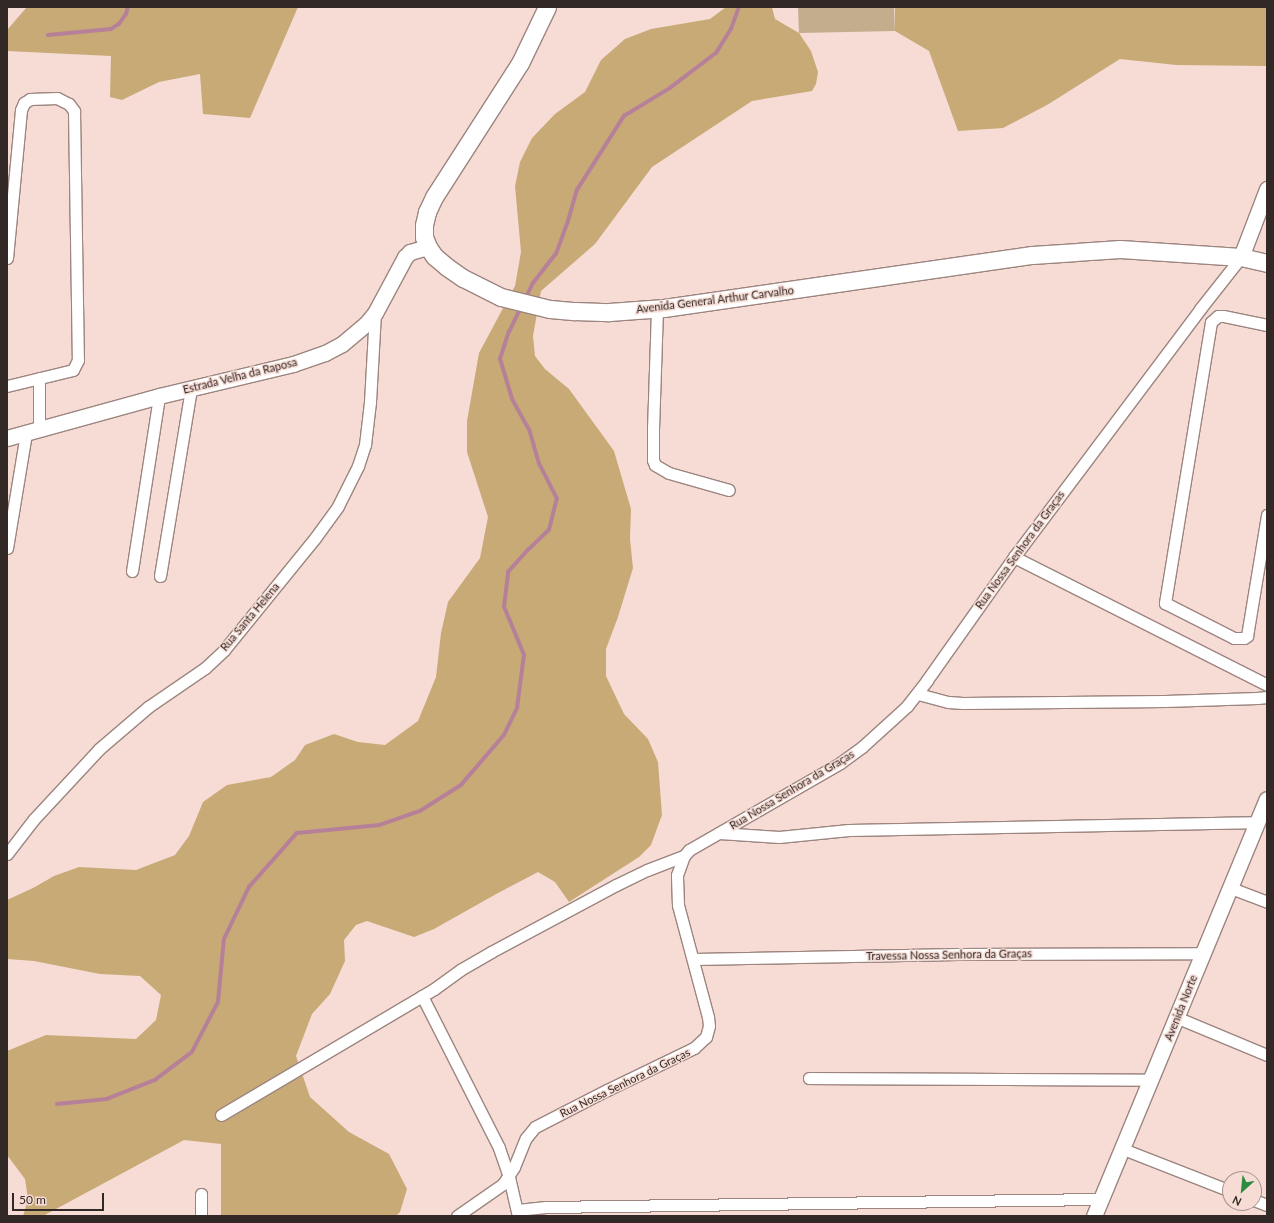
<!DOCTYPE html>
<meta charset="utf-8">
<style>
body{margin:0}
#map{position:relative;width:1274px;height:1223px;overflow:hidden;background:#f6dcd5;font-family:Lato,sans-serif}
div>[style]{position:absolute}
.green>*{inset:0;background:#c2ae8c}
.forest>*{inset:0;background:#c8aa77}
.stream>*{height:3.5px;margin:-1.75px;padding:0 1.75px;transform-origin:1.75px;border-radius:1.75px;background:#b78099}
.roads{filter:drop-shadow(1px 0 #9c857f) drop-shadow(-1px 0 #9c857f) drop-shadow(0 1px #9c857f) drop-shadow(0 -1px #9c857f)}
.street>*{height:11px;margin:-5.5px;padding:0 5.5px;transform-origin:5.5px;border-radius:5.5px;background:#fff}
.secondary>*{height:15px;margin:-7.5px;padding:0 7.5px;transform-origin:7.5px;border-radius:7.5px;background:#fff}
.primary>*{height:17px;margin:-8.5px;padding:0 8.5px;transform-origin:8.5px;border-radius:8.5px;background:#fff}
span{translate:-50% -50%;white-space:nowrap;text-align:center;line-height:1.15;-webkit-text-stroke:3px #f6dcd5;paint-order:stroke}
.street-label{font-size:11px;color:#322926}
.frame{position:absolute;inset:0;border:8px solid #322926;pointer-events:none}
.north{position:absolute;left:1222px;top:1171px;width:40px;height:40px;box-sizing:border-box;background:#f6dcd5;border:1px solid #a8948f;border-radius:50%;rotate:207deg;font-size:11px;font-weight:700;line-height:16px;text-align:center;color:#322926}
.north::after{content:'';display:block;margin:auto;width:14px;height:18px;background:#2c8d41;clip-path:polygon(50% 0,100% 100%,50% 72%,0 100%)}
.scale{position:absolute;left:12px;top:1193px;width:92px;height:18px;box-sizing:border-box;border:2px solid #322926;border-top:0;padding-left:5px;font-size:12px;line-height:14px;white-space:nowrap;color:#322926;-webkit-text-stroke:3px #f6dcd5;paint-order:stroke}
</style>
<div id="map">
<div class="green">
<i style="clip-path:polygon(798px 7px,894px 7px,895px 31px,799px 33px)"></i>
</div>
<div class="forest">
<i style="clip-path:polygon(27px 7px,298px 7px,250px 118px,203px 114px,200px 74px,159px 82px,122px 100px,110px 97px,111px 56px,7px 51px,7px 30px)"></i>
<i style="clip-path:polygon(726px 7px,772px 7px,775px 19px,799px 33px,811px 51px,818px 72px,816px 84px,812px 91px,752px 101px,652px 167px,595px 244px,541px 291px,533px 336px,535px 356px,545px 369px,569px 389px,614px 451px,631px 509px,630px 539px,633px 568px,618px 617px,606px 649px,606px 676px,624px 714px,648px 739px,658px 762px,662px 815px,651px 845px,639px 857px,569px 902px,555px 882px,538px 872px,498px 893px,434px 929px,414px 937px,367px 921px,356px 925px,344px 940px,345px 961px,330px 994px,312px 1014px,296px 1056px,310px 1097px,349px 1132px,389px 1154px,407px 1189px,400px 1212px,396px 1216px,221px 1216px,221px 1144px,184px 1140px,43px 1216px,23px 1216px,28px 1199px,25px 1179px,7px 1155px,7px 1051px,46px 1035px,136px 1039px,156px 1020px,161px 995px,140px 976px,100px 974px,34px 961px,7px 959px,7px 900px,33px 888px,54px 876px,79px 867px,136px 870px,175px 855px,189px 836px,203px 802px,227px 785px,271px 777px,295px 760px,305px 745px,334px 734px,358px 742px,385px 745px,418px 721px,436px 677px,441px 633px,448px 602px,480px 558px,488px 517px,467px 452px,467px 421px,479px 353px,515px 286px,521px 252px,515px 186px,520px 162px,532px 138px,555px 114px,585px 92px,601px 60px,625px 39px,651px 29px,710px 19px)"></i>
<i style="clip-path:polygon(895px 7px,1267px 7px,1267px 66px,1176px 65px,1120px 59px,1047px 105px,1003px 128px,958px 131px,929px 51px,895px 31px)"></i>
</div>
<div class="stream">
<i style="left:48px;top:35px;width:63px;rotate:-5.4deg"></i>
<i style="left:111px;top:29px;width:9px;rotate:-32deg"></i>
<i style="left:119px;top:24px;width:12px;rotate:-55deg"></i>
<i style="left:126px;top:14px;width:7px;rotate:-74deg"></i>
<i style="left:526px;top:297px;width:16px;rotate:-63deg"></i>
<i style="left:533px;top:283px;width:37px;rotate:-52deg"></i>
<i style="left:556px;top:254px;width:35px;rotate:-70deg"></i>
<i style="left:568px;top:221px;width:32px;rotate:-74deg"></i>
<i style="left:577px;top:190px;width:88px;rotate:-57.6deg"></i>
<i style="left:624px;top:116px;width:54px;rotate:-31.3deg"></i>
<i style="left:670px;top:88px;width:58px;rotate:-37.3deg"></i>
<i style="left:716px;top:53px;width:28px;rotate:-58deg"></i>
<i style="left:731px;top:29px;width:23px;rotate:-70deg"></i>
<i style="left:57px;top:1104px;width:50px;rotate:-5.7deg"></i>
<i style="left:107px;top:1099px;width:52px;rotate:-21.6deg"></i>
<i style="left:155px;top:1080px;width:46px;rotate:-37.1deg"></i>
<i style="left:192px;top:1052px;width:56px;rotate:-62.5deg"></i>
<i style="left:218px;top:1002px;width:63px;rotate:-84.6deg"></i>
<i style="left:224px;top:939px;width:58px;rotate:-64.3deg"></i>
<i style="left:249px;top:887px;width:72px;rotate:-48.4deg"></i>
<i style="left:297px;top:833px;width:83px;rotate:-5.5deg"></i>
<i style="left:380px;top:825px;width:42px;rotate:-19.3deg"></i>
<i style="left:420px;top:811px;width:49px;rotate:-32.4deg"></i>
<i style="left:461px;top:785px;width:66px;rotate:-49.3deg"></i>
<i style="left:504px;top:735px;width:30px;rotate:-64deg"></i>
<i style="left:517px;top:708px;width:53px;rotate:-82.5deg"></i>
<i style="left:524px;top:655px;width:52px;rotate:-112.6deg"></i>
<i style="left:504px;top:607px;width:35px;rotate:-83deg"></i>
<i style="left:508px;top:572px;width:30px;rotate:-48deg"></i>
<i style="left:528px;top:550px;width:29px;rotate:-44deg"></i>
<i style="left:549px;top:530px;width:32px;rotate:-76deg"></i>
<i style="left:557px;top:499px;width:39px;rotate:-117deg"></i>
<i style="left:539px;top:464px;width:35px;rotate:-106deg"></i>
<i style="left:529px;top:430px;width:35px;rotate:-119deg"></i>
<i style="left:512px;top:399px;width:42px;rotate:-106.7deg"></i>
<i style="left:500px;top:359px;width:28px;rotate:-72deg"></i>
<i style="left:509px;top:332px;width:28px;rotate:-64deg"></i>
</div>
<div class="roads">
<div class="street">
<i style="left:7px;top:258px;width:149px;rotate:-84.6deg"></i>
<i style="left:21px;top:110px;width:8px;rotate:-67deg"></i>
<i style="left:24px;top:103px;width:7px;rotate:-34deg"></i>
<i style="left:30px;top:99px;width:27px;rotate:-2deg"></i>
<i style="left:57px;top:98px;width:13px;rotate:27deg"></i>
<i style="left:69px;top:104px;width:9px;rotate:54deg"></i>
<i style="left:74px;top:111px;width:249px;rotate:89.1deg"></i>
<i style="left:78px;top:360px;width:11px;rotate:117deg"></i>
<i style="left:73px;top:370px;width:68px;rotate:166.4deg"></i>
<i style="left:657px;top:309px;width:118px;rotate:91.9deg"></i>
<i style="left:653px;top:427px;width:33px;rotate:90deg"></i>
<i style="left:653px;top:460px;width:5px;rotate:68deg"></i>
<i style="left:655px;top:465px;width:16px;rotate:30deg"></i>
<i style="left:669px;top:473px;width:62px;rotate:15.8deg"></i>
<i style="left:1267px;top:325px;width:45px;rotate:-168.4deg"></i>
<i style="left:1223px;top:316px;width:5px;rotate:180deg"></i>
<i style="left:1218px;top:316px;width:9px;rotate:139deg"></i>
<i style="left:1211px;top:322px;width:285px;rotate:99.3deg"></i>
<i style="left:1165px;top:603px;width:77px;rotate:26.9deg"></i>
<i style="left:1234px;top:638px;width:10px"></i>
<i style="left:1244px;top:638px;width:4px;rotate:-34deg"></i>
<i style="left:1247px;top:636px;width:123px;rotate:-80.6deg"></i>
<i style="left:39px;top:378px;width:52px;rotate:90deg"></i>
<i style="left:7px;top:548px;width:117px;rotate:-80.6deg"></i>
<i style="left:1014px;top:557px;width:284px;rotate:26.8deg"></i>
<i style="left:132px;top:571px;width:177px;rotate:-81.2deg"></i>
<i style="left:160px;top:576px;width:190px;rotate:-80.6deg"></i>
<i style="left:918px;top:694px;width:31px;rotate:15deg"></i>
<i style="left:948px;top:702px;width:15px;rotate:4deg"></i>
<i style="left:963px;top:703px;width:202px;rotate:-0.6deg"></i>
<i style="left:1165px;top:701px;width:92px;rotate:-1.9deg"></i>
<i style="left:1257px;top:698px;width:10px;rotate:-6deg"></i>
<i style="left:719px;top:833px;width:60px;rotate:3.8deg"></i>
<i style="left:779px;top:837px;width:70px;rotate:-5.7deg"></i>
<i style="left:849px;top:830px;width:408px;rotate:-1.1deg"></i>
<i style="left:7px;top:854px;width:44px;rotate:-52.4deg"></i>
<i style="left:34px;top:819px;width:96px;rotate:-47.1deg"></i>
<i style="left:99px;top:749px;width:65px;rotate:-40.6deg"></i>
<i style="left:148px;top:707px;width:69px;rotate:-34.4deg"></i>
<i style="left:205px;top:668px;width:26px;rotate:-43deg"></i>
<i style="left:224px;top:650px;width:144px;rotate:-50.9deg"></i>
<i style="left:315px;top:538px;width:39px;rotate:-54deg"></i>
<i style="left:338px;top:506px;width:45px;rotate:-63.4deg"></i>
<i style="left:358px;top:466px;width:22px;rotate:-72deg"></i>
<i style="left:365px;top:445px;width:43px;rotate:-83.4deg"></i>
<i style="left:370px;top:402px;width:89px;rotate:-86.8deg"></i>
<i style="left:1231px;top:888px;width:39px;rotate:21deg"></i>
<i style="left:694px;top:959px;width:264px;rotate:-1.1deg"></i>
<i style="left:958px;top:954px;width:246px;rotate:-0.2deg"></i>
<i style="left:422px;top:996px;width:170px;rotate:63.1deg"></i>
<i style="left:499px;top:1148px;width:31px;rotate:71deg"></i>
<i style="left:509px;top:1177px;width:40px;rotate:77deg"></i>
<i style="left:1178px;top:1018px;width:96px;rotate:22.6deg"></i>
<i style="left:809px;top:1078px;width:343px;rotate:0.3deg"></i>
<i style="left:221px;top:1115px;width:247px;rotate:-30.6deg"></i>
<i style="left:434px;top:989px;width:32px;rotate:-36deg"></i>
<i style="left:460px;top:970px;width:36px;rotate:-30deg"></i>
<i style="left:491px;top:952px;width:142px;rotate:-28.2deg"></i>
<i style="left:616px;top:885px;width:34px;rotate:-26deg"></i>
<i style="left:647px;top:870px;width:40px;rotate:-21deg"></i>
<i style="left:1123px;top:1149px;width:115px;rotate:21.4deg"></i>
<i style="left:1254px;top:1200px;width:14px;rotate:21deg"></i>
<i style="left:517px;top:1210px;width:29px;rotate:-6deg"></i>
<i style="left:546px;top:1207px;width:555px;rotate:-0.83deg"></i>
<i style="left:201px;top:1216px;width:22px;rotate:-90deg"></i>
<i style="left:457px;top:1216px;width:56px;rotate:-34.8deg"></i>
<i style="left:503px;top:1184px;width:20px;rotate:-57deg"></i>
<i style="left:514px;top:1167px;width:31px;rotate:-68deg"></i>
<i style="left:526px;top:1138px;width:14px;rotate:-51deg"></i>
<i style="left:535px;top:1127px;width:81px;rotate:-27.2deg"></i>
<i style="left:607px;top:1090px;width:97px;rotate:-25.8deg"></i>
<i style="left:694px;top:1048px;width:16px;rotate:-43deg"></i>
<i style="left:706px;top:1037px;width:11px;rotate:-75deg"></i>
<i style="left:709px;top:1026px;width:9px;rotate:-96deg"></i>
<i style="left:708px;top:1017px;width:116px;rotate:-105deg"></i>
<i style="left:678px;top:905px;width:30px;rotate:-92deg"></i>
<i style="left:677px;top:875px;width:20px;rotate:-70deg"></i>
<i style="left:684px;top:856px;width:8px;rotate:-50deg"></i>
<i style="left:689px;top:850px;width:174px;rotate:-29.9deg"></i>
<i style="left:840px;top:763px;width:27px;rotate:-36deg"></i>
<i style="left:862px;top:747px;width:61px;rotate:-42.3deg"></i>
<i style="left:907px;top:706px;width:33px;rotate:-52deg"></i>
<i style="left:927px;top:680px;width:151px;rotate:-54.7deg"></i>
<i style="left:1014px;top:557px;width:310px;rotate:-53.1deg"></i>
<i style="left:1200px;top:309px;width:66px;rotate:-51.7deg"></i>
</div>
<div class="secondary">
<i style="left:1241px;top:257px;width:73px;rotate:-69.1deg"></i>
<i style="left:7px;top:438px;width:158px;rotate:-15.4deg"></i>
<i style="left:159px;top:396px;width:138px;rotate:-13.4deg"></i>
<i style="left:293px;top:364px;width:34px;rotate:-19deg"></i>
<i style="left:325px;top:353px;width:19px;rotate:-28deg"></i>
<i style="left:342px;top:344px;width:31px;rotate:-40deg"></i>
<i style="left:366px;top:324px;width:14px;rotate:-51deg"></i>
<i style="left:375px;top:313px;width:64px;rotate:-61.8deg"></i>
<i style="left:405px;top:257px;width:7px;rotate:-45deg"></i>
<i style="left:410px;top:252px;width:19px;rotate:-16deg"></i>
<i style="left:1094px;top:1216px;width:451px;rotate:-67.5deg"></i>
</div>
<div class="primary">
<i style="left:547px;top:7px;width:62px;rotate:115.7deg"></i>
<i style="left:520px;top:63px;width:159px;rotate:122.7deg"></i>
<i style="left:434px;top:197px;width:17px;rotate:115deg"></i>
<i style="left:427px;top:212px;width:13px;rotate:103deg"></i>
<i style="left:424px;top:225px;width:12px;rotate:90deg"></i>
<i style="left:424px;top:237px;width:11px;rotate:68deg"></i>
<i style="left:428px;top:247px;width:11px;rotate:56deg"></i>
<i style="left:434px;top:256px;width:17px;rotate:40deg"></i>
<i style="left:447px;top:267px;width:19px;rotate:35deg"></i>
<i style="left:463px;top:278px;width:42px;rotate:26.6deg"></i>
<i style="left:501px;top:297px;width:50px;rotate:13.8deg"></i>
<i style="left:550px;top:309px;width:25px;rotate:5deg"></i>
<i style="left:575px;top:311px;width:34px;rotate:2deg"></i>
<i style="left:609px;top:312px;width:55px;rotate:-4.2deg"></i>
<i style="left:664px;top:308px;width:372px;rotate:-8.2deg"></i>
<i style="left:1032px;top:255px;width:88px;rotate:-3.9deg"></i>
<i style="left:1120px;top:249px;width:121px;rotate:3.8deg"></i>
<i style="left:1241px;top:257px;width:27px;rotate:13deg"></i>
</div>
</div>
<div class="street-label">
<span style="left:715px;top:300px;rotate:-7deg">Avenida General Arthur Carvalho</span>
<span style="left:240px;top:376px;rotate:-14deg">Estrada Velha da Raposa</span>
<span style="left:1020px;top:550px;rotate:-54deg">Rua Nossa Senhora da Graças</span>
<span style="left:250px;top:617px;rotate:-50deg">Rua Santa Helena</span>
<span style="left:792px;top:790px;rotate:-31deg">Rua Nossa Senhora da Graças</span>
<span style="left:949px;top:955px;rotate:-1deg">Travessa Nossa Senhora da Graças</span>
<span style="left:1181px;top:1008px;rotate:-68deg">Avenida Norte</span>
<span style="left:625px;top:1083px;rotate:-26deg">Rua Nossa Senhora da Graças</span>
</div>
<div class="frame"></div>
<div class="north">N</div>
<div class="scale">50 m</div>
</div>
